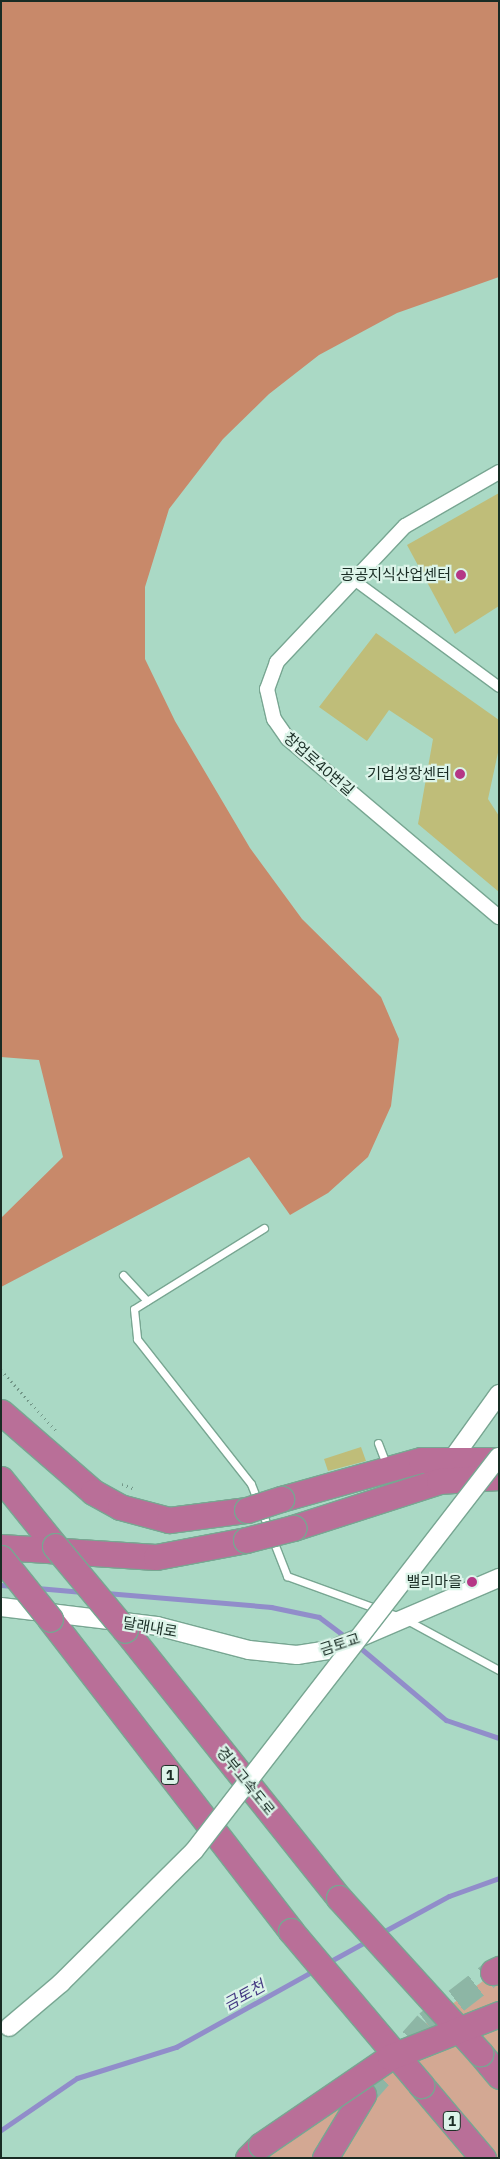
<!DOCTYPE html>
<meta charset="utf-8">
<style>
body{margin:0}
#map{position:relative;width:500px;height:2159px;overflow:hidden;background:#aad9c5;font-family:"IBM Plex Sans","Noto Sans KR",sans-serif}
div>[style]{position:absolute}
.green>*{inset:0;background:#d3a893}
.forest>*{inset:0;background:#c8896a}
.stream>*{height:5px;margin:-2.5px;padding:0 2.5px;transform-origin:2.5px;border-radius:2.5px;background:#918dca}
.building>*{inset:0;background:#bfbd79}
.motorway-tunnel>*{height:25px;margin-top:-12.5px;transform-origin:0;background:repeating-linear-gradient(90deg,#8db6a5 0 25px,transparent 0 37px)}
.path>*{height:3px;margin-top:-1.5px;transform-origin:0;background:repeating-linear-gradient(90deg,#729687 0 1px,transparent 0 5px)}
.roads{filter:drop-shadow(1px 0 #78a692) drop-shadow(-1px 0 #78a692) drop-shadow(0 1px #78a692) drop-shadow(0 -1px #78a692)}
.service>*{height:7px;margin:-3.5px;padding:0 3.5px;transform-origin:3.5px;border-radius:3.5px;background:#fff}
.pedestrian>*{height:10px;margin:-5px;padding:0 5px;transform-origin:5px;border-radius:5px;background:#fff}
.minor>*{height:14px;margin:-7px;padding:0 7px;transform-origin:7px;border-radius:7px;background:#fff}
.tertiary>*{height:18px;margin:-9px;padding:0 9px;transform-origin:9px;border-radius:9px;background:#fff}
.motorway>*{height:25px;margin:-12.5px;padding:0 12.5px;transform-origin:12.5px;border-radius:12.5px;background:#b96f98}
.bridges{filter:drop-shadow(1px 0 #78a692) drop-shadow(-1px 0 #78a692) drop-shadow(0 1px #78a692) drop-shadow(0 -1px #78a692)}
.tertiary-bridge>*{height:18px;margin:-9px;padding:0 9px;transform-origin:9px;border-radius:9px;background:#fff}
.motorway-bridge>*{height:25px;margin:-12.5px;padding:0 12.5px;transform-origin:12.5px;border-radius:12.5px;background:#b96f98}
.dots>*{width:14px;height:14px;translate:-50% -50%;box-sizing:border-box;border:2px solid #dcf4e9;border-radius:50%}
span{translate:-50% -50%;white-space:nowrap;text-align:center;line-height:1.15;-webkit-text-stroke:4.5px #dcf4e9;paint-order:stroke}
.shield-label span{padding:1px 4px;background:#dcf4e9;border:1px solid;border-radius:4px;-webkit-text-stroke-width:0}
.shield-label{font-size:14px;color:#192c24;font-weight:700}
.poi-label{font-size:15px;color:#192c24}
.right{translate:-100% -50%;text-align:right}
.street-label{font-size:15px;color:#192c24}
.water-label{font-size:16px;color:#443982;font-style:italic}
.frame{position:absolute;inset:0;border:2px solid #192c24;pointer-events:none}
</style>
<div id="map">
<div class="green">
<i style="clip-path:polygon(499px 1969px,499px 2158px,249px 2158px,352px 2079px)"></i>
</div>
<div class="forest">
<i style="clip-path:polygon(1px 1px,499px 1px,499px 277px,397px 313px,319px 355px,269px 394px,223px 439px,169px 509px,145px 587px,145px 659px,175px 721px,250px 848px,302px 919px,381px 997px,399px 1039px,391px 1106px,368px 1157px,328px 1193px,290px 1215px,249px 1157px,1px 1287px,1px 1218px,63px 1157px,39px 1060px,1px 1057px)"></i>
</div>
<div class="stream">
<i style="left:1px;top:1585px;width:12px;rotate:5deg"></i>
<i style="left:37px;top:1588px;width:46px;rotate:5deg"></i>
<i style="left:106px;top:1593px;width:166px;rotate:4.8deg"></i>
<i style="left:271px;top:1607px;width:49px;rotate:11.8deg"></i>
<i style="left:319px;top:1617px;width:35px;rotate:37deg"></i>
<i style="left:358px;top:1646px;width:115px;rotate:40.1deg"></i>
<i style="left:446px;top:1720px;width:56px;rotate:18.8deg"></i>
<i style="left:381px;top:1933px;width:77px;rotate:-28.6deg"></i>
<i style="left:449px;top:1896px;width:53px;rotate:-19.8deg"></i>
<i style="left:327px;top:1963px;width:46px;rotate:-28.8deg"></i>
<i style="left:1px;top:2130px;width:92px;rotate:-34.4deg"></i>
<i style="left:77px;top:2078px;width:104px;rotate:-17.4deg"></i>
<i style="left:176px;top:2047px;width:159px;rotate:-29deg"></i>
</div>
<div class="building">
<i style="clip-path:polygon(499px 493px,499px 606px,455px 634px,407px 545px)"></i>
<i style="clip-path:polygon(376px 633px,499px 720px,499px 748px,488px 799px,499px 816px,499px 892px,418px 824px,433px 739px,389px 710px,367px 741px,319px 707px)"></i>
<i style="clip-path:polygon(361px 1447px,366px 1461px,328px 1471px,324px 1459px)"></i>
</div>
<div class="motorway-tunnel">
<i style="left:363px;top:2095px;width:96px;rotate:-48.4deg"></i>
<i style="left:427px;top:2023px;width:83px;rotate:-37.7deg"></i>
</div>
<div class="path">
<i style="left:1px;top:1370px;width:84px;rotate:47.9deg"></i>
<i style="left:122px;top:1484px;width:14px;rotate:21deg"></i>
</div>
<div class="roads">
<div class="service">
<i style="left:264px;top:1228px;width:153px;rotate:148.1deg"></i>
<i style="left:134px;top:1309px;width:30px;rotate:84deg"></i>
<i style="left:137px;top:1339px;width:184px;rotate:51.8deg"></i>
<i style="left:251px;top:1484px;width:99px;rotate:68.6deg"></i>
<i style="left:287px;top:1576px;width:126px;rotate:20deg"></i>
<i style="left:405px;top:1619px;width:107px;rotate:28.5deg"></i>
<i style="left:123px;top:1275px;width:35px;rotate:47deg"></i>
<i style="left:378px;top:1443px;width:25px;rotate:69deg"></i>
</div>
<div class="pedestrian">
<i style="left:354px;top:580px;width:180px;rotate:36.4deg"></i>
</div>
<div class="minor">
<i style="left:499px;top:472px;width:108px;rotate:150.1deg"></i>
<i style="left:405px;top:526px;width:187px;rotate:133.3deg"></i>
<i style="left:277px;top:662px;width:29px;rotate:110deg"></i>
<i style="left:267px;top:689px;width:31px;rotate:77deg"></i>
<i style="left:274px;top:719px;width:24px;rotate:55deg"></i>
<i style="left:288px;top:739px;width:276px;rotate:40.2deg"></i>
</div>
<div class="tertiary">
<i style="left:453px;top:1458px;width:79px;rotate:-54.3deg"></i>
<i style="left:1px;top:1607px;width:157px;rotate:6.9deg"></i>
<i style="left:157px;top:1626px;width:95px;rotate:14.6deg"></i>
<i style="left:249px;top:1650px;width:48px;rotate:5.9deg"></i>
<i style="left:297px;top:1655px;width:36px;rotate:-9deg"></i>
<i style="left:333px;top:1649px;width:181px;rotate:-23.2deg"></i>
</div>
<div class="motorway">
<i style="left:1px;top:1412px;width:122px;rotate:41deg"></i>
<i style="left:93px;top:1492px;width:31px;rotate:29deg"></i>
<i style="left:120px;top:1507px;width:51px;rotate:14.9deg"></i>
<i style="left:169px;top:1520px;width:79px;rotate:-7.3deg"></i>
<i style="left:1px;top:1479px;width:86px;rotate:51.1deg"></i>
<i style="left:281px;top:1499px;width:145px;rotate:-15.6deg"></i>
<i style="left:421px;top:1460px;width:78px"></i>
<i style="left:293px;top:1528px;width:153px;rotate:-17.8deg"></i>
<i style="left:439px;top:1481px;width:60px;rotate:-3.8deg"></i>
<i style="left:1px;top:1547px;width:155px;rotate:3.7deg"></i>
<i style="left:156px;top:1557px;width:92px;rotate:-10.7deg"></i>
<i style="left:50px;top:1619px;width:394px;rotate:52.3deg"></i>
<i style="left:125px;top:1630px;width:343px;rotate:51.4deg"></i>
<i style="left:493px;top:1972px;width:7px;rotate:-27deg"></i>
<i style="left:480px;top:2053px;width:30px;rotate:50deg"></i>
<i style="left:421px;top:2085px;width:96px;rotate:49.7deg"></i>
<i style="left:248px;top:2158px;width:18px;rotate:-45deg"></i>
<i style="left:325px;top:2158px;width:74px;rotate:-58.9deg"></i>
</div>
</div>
<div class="bridges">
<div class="tertiary-bridge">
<i style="left:9px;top:2027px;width:68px;rotate:-40.2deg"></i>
<i style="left:61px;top:1983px;width:187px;rotate:-44.8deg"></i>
<i style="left:194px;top:1851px;width:498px;rotate:-52.3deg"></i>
</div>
<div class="motorway-bridge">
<i style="left:247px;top:1510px;width:36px;rotate:-18deg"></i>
<i style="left:246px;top:1540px;width:49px;rotate:-14.3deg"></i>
<i style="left:55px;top:1546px;width:109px;rotate:50.2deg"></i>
<i style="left:1px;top:1558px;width:78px;rotate:51.2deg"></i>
<i style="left:339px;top:1898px;width:210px;rotate:47.7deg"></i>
<i style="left:291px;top:1931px;width:202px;rotate:49.8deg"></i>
<i style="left:261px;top:2145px;width:156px;rotate:-34.3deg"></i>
<i style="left:390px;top:2057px;width:117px;rotate:-21.5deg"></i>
</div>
</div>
<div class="dots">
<i style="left:461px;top:575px;background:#b53786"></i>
<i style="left:460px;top:774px;background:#b53786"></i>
<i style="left:472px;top:1582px;background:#b53786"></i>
</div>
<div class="shield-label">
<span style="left:170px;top:1775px">1</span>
<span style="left:452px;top:2121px">1</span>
</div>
<div class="poi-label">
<span class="right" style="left:451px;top:575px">공공지식산업센터</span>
<span class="right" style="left:450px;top:774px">기업성장센터</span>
<span class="right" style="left:462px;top:1582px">밸리마을</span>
</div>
<div class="street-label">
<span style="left:319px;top:764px;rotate:41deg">창업로40번길</span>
<span style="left:150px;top:1627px;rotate:10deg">달래내로</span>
<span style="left:340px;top:1644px;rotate:-18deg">금토교</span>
<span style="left:246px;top:1781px;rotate:51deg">경부고속도로</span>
</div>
<div class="water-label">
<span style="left:244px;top:1995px;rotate:-29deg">금토천</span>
</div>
<div class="frame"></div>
</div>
